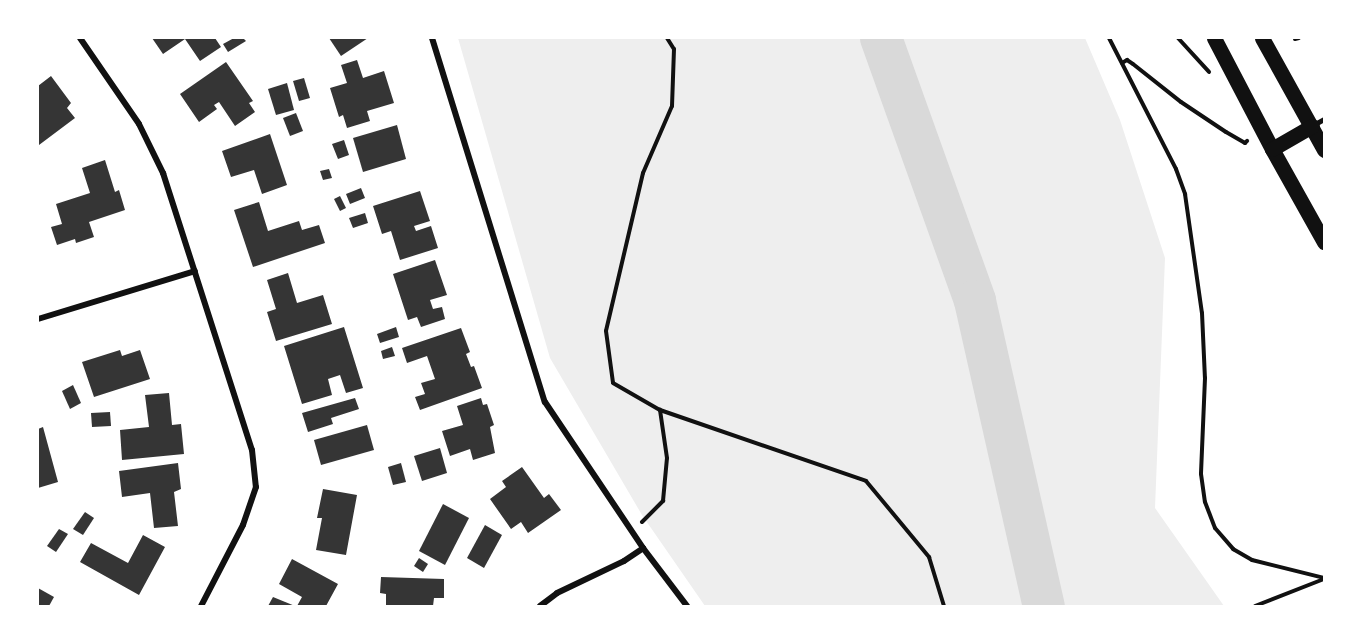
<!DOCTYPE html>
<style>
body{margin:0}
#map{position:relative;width:1362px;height:644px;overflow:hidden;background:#fff;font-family:"Libre Baskerville",serif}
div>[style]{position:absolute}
.green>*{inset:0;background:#eee}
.river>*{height:42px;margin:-21px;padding:0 21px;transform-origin:21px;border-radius:21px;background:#d9d9d9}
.building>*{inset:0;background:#353535}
.path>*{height:4px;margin:-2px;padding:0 2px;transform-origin:2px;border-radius:2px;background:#111}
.service>*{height:4.5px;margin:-2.25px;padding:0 2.25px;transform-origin:2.25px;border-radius:2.25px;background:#111}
.minor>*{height:6px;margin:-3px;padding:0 3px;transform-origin:3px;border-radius:3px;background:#111}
.primary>*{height:15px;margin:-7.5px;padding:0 7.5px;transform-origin:7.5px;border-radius:7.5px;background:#111}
span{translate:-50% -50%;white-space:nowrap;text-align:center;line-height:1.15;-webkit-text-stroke:4.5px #fff;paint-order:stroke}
.frame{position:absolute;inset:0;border:39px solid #fff;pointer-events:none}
</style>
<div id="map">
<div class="green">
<i style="clip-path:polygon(458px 38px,1085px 38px,1120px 120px,1165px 258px,1155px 508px,1224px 606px,705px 606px,642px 515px,550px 358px)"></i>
</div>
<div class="river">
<i style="left:881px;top:38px;width:279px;rotate:70.3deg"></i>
<i style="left:975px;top:301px;width:313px;rotate:77.3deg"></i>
</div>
<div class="building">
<i style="clip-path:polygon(152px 38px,215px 38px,221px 47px,200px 61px,185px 39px,163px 54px)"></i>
<i style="clip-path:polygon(234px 38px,243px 38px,246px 41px,228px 52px,223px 44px)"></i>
<i style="clip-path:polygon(329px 38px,368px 38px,341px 56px)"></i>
<i style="clip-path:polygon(357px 60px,363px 78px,384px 71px,394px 103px,367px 111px,370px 121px,347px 128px,343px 115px,339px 117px,330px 88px,347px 83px,341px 65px)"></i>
<i style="clip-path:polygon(226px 62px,253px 101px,249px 103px,255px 112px,235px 126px,219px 102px,214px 105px,217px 109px,199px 122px,180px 94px)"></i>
<i style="clip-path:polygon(51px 76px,71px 103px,67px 108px,75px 118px,39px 145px,38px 86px)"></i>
<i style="clip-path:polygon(304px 78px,310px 98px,299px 101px,293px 81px)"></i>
<i style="clip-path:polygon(287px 83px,294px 110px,276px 115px,268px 89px)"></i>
<i style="clip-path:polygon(296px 113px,303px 131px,290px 136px,283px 118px)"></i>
<i style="clip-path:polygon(397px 125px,406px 159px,363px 172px,353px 138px)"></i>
<i style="clip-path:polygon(270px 134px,287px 185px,262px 194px,254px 170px,231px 177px,222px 151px)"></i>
<i style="clip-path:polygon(344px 140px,349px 155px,338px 159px,332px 144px)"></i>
<i style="clip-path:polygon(105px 160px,115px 192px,119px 190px,125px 210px,89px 222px,94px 237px,76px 243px,75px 239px,57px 245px,51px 227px,62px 224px,56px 204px,90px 193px,82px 168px)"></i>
<i style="clip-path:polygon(329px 169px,332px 178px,323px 180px,320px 171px)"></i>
<i style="clip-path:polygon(361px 188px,365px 198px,350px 204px,346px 194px)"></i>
<i style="clip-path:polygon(420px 191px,430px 221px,414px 226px,416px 231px,431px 226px,438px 248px,400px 260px,391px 231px,382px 234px,373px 206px)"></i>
<i style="clip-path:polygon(340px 196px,346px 208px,340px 211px,334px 199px)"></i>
<i style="clip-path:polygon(259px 202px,268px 231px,299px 221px,302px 230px,319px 225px,325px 243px,253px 267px,234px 210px)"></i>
<i style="clip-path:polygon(365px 213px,368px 223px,353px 228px,349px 218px)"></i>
<i style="clip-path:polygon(435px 260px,447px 295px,430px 300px,433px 309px,442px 307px,445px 319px,421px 327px,417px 317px,408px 320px,393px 274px)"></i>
<i style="clip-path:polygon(288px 273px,297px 303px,323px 295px,332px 324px,276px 341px,267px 312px,276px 309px,267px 280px)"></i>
<i style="clip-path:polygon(344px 327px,363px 388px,346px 393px,340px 375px,328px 379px,332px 395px,302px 404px,284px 346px)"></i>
<i style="clip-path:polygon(396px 327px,399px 337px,380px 343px,377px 334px)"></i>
<i style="clip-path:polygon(461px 328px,470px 352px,466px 354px,471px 367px,474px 366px,482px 388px,420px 410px,415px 397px,425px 394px,421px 383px,435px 379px,427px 356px,407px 363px,402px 348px)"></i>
<i style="clip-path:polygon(392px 347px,395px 356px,383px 359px,381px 351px)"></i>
<i style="clip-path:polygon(120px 350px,122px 356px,140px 350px,150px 379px,94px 397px,82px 362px)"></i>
<i style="clip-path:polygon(73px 385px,81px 403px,70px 409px,62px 391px)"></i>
<i style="clip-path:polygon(169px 393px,172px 425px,181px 424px,184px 454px,122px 460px,120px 430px,149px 427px,145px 395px)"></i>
<i style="clip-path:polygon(355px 398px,359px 409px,331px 418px,333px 424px,308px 432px,302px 413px)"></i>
<i style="clip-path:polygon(481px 398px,483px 405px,487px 404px,494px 425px,490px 427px,495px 453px,473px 460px,470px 449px,450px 456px,442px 431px,463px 425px,457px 406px)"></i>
<i style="clip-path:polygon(110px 412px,111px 426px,92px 427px,91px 413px)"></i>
<i style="clip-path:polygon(367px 425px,374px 450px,321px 465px,314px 440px)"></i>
<i style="clip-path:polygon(43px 427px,58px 482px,38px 488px,38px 429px)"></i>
<i style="clip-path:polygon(440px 448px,447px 473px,422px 481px,414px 456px)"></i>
<i style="clip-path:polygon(178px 463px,181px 489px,174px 492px,178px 526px,154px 528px,150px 493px,122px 497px,119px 471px)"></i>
<i style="clip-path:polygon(401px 463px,406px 482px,393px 485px,388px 467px)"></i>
<i style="clip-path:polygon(522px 467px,544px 498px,549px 494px,561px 510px,528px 533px,521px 522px,511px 529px,490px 499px,506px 487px,502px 481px)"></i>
<i style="clip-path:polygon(323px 489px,357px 495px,346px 555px,316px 550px,322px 518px,317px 518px)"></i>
<i style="clip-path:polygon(443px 504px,469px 518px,445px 565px,419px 551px)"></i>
<i style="clip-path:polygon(85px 512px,94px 518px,83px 535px,73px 529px)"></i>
<i style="clip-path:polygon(485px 525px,502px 535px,484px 568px,467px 558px)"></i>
<i style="clip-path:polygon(59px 529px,68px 534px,56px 552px,47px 546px)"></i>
<i style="clip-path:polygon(143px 535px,165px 547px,139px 595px,80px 562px,91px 543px,128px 563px)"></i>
<i style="clip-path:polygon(419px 558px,428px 564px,423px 572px,414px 566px)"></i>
<i style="clip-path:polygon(292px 559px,338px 584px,326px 606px,297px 606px,302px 597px,279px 584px)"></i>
<i style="clip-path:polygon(381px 577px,444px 579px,444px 598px,434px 598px,433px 606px,386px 606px,386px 594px,380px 593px)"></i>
<i style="clip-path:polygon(38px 588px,54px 597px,49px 606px,38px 606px)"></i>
<i style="clip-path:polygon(273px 597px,295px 606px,268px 606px)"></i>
</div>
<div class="path">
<i style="left:667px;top:38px;width:13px;rotate:58deg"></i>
<i style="left:674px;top:49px;width:57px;rotate:92deg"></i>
<i style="left:672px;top:106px;width:73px;rotate:113.4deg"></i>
<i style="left:643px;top:173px;width:162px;rotate:103.2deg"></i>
<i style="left:606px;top:331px;width:52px;rotate:82.3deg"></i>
<i style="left:613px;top:383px;width:54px;rotate:29.9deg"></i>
<i style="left:660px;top:410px;width:218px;rotate:19deg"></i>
<i style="left:866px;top:481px;width:99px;rotate:50.3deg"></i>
<i style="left:929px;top:557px;width:51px;rotate:73deg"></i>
<i style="left:1109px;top:38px;width:147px;rotate:62.9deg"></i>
<i style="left:1176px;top:169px;width:27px;rotate:70deg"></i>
<i style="left:1185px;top:194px;width:120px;rotate:81.9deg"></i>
<i style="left:1202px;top:313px;width:65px;rotate:87.4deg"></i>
<i style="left:1205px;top:378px;width:96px;rotate:92.4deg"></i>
<i style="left:1201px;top:474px;width:28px;rotate:82deg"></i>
<i style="left:1205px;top:502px;width:28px;rotate:69deg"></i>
<i style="left:1215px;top:528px;width:28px;rotate:49deg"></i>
<i style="left:1233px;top:549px;width:22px;rotate:30deg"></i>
<i style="left:1252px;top:560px;width:74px;rotate:14deg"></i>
<i style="left:1178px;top:38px;width:46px;rotate:47.6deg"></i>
<i style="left:1295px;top:39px;width:4px;rotate:-14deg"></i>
<i style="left:1122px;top:63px;width:6px;rotate:-31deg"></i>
<i style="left:1127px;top:60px;width:7px;rotate:34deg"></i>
<i style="left:1133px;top:64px;width:61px;rotate:38.4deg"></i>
<i style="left:1181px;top:102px;width:54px;rotate:33.7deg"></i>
<i style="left:1226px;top:132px;width:22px;rotate:30deg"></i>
<i style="left:1245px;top:143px;width:3px;rotate:-45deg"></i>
<i style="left:642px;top:522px;width:30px;rotate:-45deg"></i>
<i style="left:663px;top:501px;width:43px;rotate:-84.7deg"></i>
<i style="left:667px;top:458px;width:49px;rotate:-98.3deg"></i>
<i style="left:1255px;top:606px;width:74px;rotate:-21.4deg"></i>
</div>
<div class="service">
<i style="left:1315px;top:124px;width:10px;rotate:-29deg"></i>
</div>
<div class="minor">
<i style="left:80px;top:38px;width:104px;rotate:55.5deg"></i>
<i style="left:139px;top:124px;width:55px;rotate:63.9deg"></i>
<i style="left:163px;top:173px;width:291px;rotate:72.2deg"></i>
<i style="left:252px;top:450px;width:37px;rotate:84deg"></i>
<i style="left:256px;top:487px;width:40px;rotate:108.9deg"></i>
<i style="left:243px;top:525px;width:91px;rotate:117.4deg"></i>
<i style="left:432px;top:38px;width:381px;rotate:72.8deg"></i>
<i style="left:545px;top:402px;width:176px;rotate:56.1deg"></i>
<i style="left:643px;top:548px;width:73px;rotate:52.8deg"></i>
<i style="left:38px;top:319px;width:164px;rotate:-17deg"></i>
<i style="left:540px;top:606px;width:21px;rotate:-37deg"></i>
<i style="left:557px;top:593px;width:74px;rotate:-25.5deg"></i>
<i style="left:624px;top:561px;width:23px;rotate:-34deg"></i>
</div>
<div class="primary">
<i style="left:1214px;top:38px;width:125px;rotate:62.4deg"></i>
<i style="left:1272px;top:149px;width:107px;rotate:60.8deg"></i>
<i style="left:1262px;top:38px;width:128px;rotate:61deg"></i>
<i style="left:1272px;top:149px;width:46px;rotate:-29.9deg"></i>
</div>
<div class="frame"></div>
</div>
